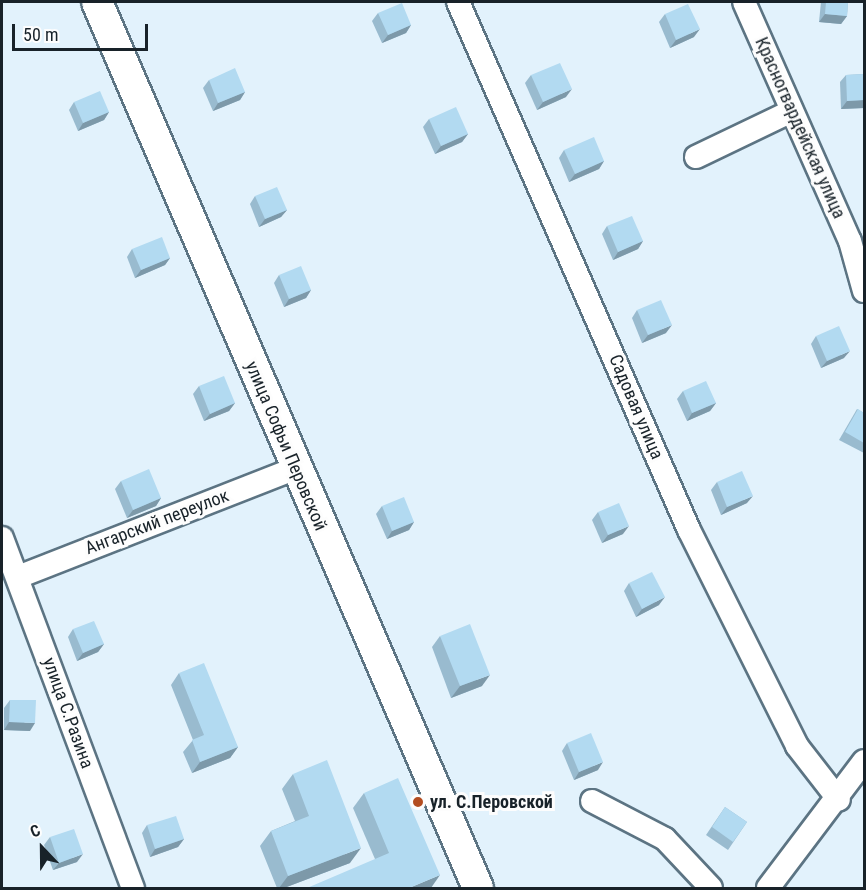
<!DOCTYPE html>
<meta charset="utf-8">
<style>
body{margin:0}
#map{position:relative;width:866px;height:890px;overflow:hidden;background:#e2f2fc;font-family:"Roboto Condensed",sans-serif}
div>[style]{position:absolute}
.roads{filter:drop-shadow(2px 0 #5c7483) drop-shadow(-2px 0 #5c7483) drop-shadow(0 2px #5c7483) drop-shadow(0 -2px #5c7483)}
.minor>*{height:22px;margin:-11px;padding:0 11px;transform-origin:11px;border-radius:11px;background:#fff}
.major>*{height:30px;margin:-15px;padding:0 15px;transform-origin:15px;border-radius:15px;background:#fff}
.wall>*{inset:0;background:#99bbcf}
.shaded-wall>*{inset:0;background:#7d99a9}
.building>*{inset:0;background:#b2daf1}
.dots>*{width:16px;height:16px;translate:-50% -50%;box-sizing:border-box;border:3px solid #fdfdfd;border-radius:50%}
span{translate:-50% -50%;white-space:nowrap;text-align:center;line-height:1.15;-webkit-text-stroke:6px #fdfdfd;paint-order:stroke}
.street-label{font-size:18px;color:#182229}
.poi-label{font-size:18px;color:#182229;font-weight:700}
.left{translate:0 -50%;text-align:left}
.frame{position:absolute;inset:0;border:3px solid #182229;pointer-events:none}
.north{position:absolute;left:12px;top:818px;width:60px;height:60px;-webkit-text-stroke:4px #fdfdfd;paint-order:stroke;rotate:338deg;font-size:16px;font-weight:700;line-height:24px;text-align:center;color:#182229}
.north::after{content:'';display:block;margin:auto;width:21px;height:27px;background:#182229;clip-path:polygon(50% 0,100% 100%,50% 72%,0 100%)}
.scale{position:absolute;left:12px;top:24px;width:136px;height:27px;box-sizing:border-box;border:3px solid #182229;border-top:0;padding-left:8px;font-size:18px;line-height:21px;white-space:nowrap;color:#182229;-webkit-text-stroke:4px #fdfdfd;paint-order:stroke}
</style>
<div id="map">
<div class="roads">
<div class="minor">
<i style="left:458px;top:2px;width:576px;rotate:66.37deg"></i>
<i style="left:689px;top:530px;width:241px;rotate:63.4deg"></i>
<i style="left:797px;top:746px;width:68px;rotate:52.1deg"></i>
<i style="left:744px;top:2px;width:261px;rotate:66.1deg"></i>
<i style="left:850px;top:241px;width:52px;rotate:74.4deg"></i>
<i style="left:696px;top:157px;width:106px;rotate:-25.6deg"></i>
<i style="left:2px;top:538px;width:374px;rotate:69.5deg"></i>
<i style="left:18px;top:577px;width:299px;rotate:-21.4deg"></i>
<i style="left:592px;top:801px;width:82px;rotate:27.5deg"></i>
<i style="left:665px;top:839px;width:67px;rotate:46.8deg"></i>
<i style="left:768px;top:888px;width:159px;rotate:-52.9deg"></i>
</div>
<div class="major">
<i style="left:97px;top:2px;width:964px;rotate:66.73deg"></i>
</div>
</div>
<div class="wall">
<i style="clip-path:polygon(821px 2px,848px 2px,847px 16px,841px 24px,819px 22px)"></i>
<i style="clip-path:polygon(378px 13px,411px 25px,406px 33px,382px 43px,372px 21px)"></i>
<i style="clip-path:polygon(665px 14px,694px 37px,670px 48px,659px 22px)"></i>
<i style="clip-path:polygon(864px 74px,864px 108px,841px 109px,840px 82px,846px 75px)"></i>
<i style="clip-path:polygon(531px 75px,566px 97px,537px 110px,525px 83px)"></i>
<i style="clip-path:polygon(209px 80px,245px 92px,240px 100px,213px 111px,203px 88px)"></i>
<i style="clip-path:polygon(74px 102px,109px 112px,104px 120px,78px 131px,69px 110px)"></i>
<i style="clip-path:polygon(429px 119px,468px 134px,462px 142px,435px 154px,423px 127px)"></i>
<i style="clip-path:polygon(564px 150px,604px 161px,599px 169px,569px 182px,559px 158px)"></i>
<i style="clip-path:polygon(255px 196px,287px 210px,281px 217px,259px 227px,250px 204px)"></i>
<i style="clip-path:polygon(607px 226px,643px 241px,638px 249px,613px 260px,602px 234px)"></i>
<i style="clip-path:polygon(132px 249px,170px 258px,165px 265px,135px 278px,127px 257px)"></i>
<i style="clip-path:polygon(279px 275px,311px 290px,306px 298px,284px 307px,274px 283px)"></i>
<i style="clip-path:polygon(637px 310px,666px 333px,642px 343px,632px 318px)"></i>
<i style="clip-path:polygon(816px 336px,844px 358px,821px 368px,811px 344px)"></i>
<i style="clip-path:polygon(199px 386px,235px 403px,229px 411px,204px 421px,193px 394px)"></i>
<i style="clip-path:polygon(683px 391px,716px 403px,710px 411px,687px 421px,677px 399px)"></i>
<i style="clip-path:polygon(857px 409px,864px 413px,864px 453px,839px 440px)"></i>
<i style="clip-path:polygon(121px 481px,161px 498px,156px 506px,127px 518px,115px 489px)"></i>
<i style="clip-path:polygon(717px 482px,747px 503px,721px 515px,711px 490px)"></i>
<i style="clip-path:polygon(382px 506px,414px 522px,409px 530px,387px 539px,376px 514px)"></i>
<i style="clip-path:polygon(598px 512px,623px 534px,602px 543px,592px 520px)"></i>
<i style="clip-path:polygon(629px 583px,659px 605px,636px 617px,624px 591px)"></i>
<i style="clip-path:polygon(73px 629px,104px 644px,98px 652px,77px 661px,68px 637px)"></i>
<i style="clip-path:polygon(440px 636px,482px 686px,451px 698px,432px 647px)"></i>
<i style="clip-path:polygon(179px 673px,238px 747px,230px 758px,192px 773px,183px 752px,193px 740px,171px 685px)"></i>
<i style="clip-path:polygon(10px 700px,30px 731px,4px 730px,4px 708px)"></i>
<i style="clip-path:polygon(567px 743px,598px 770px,574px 780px,562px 751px)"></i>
<i style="clip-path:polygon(293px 774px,350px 863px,284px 888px,277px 888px,260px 846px,271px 831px,295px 821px,282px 789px)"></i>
<i style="clip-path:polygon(364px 793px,440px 875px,375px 859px,353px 808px)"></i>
<i style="clip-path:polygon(725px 807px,747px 822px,728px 850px,706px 835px)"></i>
<i style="clip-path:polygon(147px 825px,184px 839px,178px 847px,150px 857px,142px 833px)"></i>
<i style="clip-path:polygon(50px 837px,77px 862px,53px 870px,44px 845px)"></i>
</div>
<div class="shaded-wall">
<i style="clip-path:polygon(825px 14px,847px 16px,841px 24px,819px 22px)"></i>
<i style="clip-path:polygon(411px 25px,406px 33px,382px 43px,388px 35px)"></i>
<i style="clip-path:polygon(700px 29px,694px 37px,670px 48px,676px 40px)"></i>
<i style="clip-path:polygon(572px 89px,566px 97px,537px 110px,543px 102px)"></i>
<i style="clip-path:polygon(245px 92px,240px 100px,213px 111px,218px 103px)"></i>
<i style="clip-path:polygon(864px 100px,864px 108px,841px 109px,847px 101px)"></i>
<i style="clip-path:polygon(109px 112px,104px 120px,78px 131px,83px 123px)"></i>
<i style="clip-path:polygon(468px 134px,462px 142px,435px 154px,441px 146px)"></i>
<i style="clip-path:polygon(604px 161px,599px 169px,569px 182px,575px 174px)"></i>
<i style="clip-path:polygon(287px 210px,281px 217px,259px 227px,265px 219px)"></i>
<i style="clip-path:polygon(643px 241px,638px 249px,613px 260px,618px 252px)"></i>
<i style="clip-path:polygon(170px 258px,165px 265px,135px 278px,141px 270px)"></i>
<i style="clip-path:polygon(311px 290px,306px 298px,284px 307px,289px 299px)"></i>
<i style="clip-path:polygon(672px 325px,666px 333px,642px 343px,648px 335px)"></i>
<i style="clip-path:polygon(850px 351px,844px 358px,821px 368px,827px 361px)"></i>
<i style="clip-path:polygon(235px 403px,229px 411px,204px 421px,210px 414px)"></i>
<i style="clip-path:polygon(716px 403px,710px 411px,687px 421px,692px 413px)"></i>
<i style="clip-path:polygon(753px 496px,747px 503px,721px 515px,727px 507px)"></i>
<i style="clip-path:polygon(161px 498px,156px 506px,127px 518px,133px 510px)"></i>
<i style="clip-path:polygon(414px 522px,409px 530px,387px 539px,392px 531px)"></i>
<i style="clip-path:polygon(629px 526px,623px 534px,602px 543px,608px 535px)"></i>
<i style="clip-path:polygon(665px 597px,659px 605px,636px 617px,642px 609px)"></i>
<i style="clip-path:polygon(104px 644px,98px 652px,77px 661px,83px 653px)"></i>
<i style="clip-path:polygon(490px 675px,482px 686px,451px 698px,460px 686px)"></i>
<i style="clip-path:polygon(9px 722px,35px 723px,30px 731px,4px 730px)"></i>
<i style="clip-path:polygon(238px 747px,230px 758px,192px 773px,200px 762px)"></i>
<i style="clip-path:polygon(603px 762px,598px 770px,574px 780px,579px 772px)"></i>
<i style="clip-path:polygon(184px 839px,178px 847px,150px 857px,155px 849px)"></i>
<i style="clip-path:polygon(361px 848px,350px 863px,284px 888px,279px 888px,288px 876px)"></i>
<i style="clip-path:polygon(83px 854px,77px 862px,53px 870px,59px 863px)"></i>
<i style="clip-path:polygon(440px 875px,431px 888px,409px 888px)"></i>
</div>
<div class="building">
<i style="clip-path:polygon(826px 2px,848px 2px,847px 16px,825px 14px)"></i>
<i style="clip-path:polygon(402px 3px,411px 25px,388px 35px,378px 13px)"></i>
<i style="clip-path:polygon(688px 4px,700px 29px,676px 40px,665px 14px)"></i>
<i style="clip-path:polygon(560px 63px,572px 89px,543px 102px,531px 75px)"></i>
<i style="clip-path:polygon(235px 68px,245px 92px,218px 103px,209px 80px)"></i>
<i style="clip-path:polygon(864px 74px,864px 100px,847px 101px,846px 75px)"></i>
<i style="clip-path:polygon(100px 91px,109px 112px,83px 123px,74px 102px)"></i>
<i style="clip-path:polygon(456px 107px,468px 134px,441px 146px,429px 119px)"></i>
<i style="clip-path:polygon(594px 137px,604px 161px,575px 174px,564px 150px)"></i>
<i style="clip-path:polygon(277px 187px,287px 210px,265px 219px,255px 196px)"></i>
<i style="clip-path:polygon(632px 216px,643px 241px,618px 252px,607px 226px)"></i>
<i style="clip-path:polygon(162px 237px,170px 258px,141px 270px,132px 249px)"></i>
<i style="clip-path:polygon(301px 266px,311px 290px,289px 299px,279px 275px)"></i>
<i style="clip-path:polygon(661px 300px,672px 325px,648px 335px,637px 310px)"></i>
<i style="clip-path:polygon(839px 326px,850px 351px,827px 361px,816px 336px)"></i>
<i style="clip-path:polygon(224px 376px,235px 403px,210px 414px,199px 386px)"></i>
<i style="clip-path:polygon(706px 381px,716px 403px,692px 413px,683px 391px)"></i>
<i style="clip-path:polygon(858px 409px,864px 413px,864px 443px,845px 432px)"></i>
<i style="clip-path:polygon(149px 469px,161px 498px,133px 510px,121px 481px)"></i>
<i style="clip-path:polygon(742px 471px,753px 496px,727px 507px,717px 482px)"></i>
<i style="clip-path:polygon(404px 497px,414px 522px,392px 531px,382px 506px)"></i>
<i style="clip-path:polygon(619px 503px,629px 526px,608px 535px,598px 512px)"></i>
<i style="clip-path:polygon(652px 572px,665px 597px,642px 609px,629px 583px)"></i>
<i style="clip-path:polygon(94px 621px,104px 644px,83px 653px,73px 629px)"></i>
<i style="clip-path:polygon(470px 624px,490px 675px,460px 686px,440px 636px)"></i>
<i style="clip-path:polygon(204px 663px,238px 747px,200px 762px,192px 740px,204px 735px,179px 673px)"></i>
<i style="clip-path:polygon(10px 700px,36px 700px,35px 723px,9px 722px)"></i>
<i style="clip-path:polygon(591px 733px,603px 762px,579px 772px,567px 743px)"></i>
<i style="clip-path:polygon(327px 760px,361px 848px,288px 876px,271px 831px,309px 816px,293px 774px)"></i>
<i style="clip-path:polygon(398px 778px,440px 875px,409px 888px,307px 888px,389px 853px,364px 793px)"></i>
<i style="clip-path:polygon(725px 807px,747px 822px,733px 842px,712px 827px)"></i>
<i style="clip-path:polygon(176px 816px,184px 839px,155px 849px,147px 825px)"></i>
<i style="clip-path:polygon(74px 829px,83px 854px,59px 863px,50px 837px)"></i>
</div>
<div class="dots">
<i style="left:418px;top:802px;background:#b34d21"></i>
</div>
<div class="street-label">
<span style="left:800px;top:128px;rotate:66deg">Красногвардейская улица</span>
<span style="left:636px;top:407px;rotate:67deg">Садовая улица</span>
<span style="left:286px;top:446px;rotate:67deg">улица Софьи Перовской</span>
<span style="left:157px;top:522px;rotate:-21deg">Ангарский переулок</span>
<span style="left:68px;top:713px;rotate:70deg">улица С.Разина</span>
</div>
<div class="poi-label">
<span class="left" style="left:430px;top:802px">ул. С.Перовской</span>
</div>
<div class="frame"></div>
<div class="north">С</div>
<div class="scale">50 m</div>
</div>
